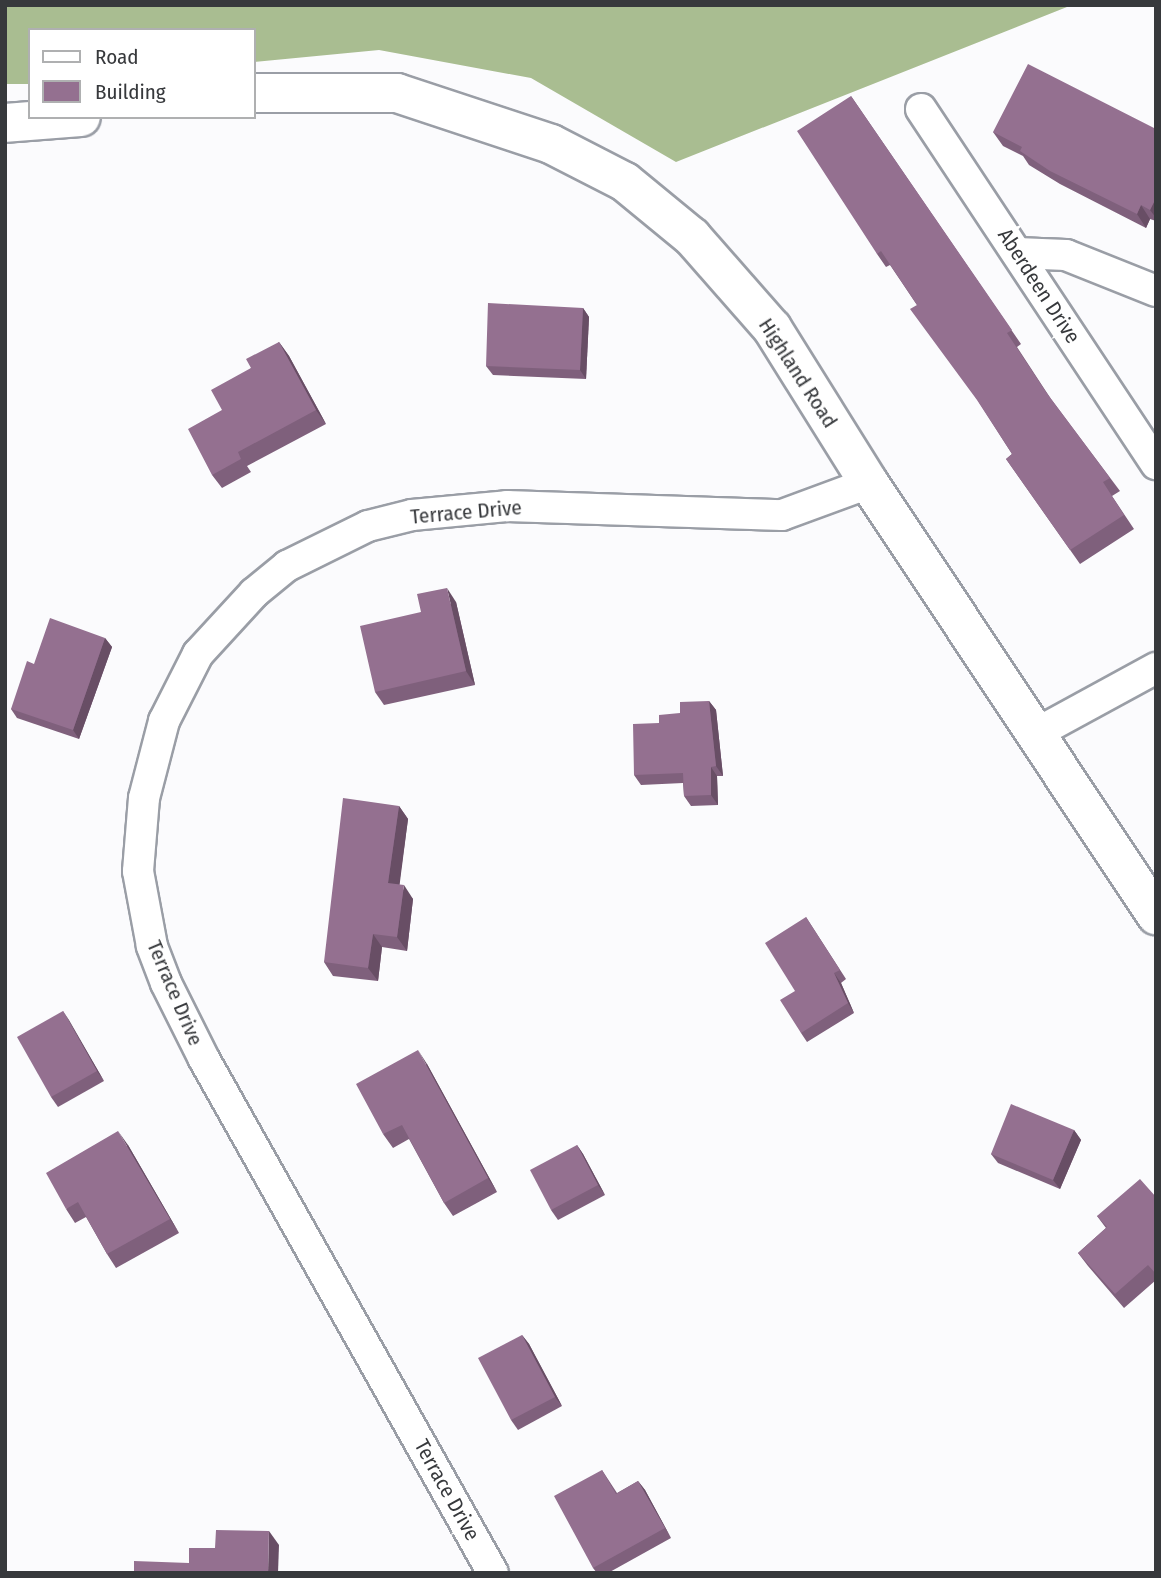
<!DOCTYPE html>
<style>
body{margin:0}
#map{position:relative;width:1161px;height:1578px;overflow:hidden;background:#fbfbfd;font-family:"Fira Sans Condensed",sans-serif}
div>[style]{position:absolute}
.forest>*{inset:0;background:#a9bd91}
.roads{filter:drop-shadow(2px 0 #9a9ea6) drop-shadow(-2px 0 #9a9ea6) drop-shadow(0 2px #9a9ea6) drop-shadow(0 -2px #9a9ea6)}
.minor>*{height:30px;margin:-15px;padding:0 15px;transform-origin:15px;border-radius:15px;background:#fff}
.tertiary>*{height:38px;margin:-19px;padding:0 19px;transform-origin:19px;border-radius:19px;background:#fff}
.wall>*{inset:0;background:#7f607c}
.shaded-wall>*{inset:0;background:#684e65}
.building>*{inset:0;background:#947090}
span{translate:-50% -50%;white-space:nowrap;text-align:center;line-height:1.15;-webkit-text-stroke:7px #fff;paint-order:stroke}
.street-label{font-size:21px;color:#37393c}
.frame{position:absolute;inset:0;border:7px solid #37393c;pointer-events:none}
.legend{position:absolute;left:28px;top:28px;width:228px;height:91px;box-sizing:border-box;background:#fff;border:2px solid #afb0b1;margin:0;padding:9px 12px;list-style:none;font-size:21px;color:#37393c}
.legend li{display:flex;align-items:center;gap:14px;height:35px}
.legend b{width:35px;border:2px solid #afb0b1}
</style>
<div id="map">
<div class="forest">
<i style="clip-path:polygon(5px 5px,1072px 5px,676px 162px,531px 78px,379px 50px,254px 62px,254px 30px,30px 30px,30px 84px,5px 84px)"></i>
</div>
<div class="roads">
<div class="minor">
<i style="left:921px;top:109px;width:426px;rotate:56.5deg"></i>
<i style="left:1017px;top:253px;width:49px;rotate:2.3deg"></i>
<i style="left:1066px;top:255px;width:97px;rotate:21.8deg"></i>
<i style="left:1035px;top:734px;width:138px;rotate:-28.6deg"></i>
<i style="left:493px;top:1573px;width:590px;rotate:-119.35deg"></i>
<i style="left:204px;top:1059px;width:85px;rotate:-116.6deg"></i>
<i style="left:166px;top:983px;width:40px;rotate:-111deg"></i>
<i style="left:152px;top:946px;width:76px;rotate:-100.6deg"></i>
<i style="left:138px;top:871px;width:73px;rotate:-85.3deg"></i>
<i style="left:144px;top:798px;width:80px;rotate:-75.4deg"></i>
<i style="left:164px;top:721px;width:75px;rotate:-63.1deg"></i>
<i style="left:198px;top:654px;width:83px;rotate:-47.4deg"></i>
<i style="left:254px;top:593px;width:43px;rotate:-39.3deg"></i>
<i style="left:287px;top:566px;width:90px;rotate:-26.3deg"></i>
<i style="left:368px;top:526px;width:45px;rotate:-14deg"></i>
<i style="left:412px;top:515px;width:95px;rotate:-5.4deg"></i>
<i style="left:507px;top:506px;width:275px;rotate:1.9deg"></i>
<i style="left:782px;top:515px;width:93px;rotate:-20.2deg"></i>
</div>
<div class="tertiary">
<i style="left:254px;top:93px;width:143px"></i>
<i style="left:397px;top:93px;width:162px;rotate:18.3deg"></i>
<i style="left:551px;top:144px;width:83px;rotate:27.2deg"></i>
<i style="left:625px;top:182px;width:87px;rotate:39.4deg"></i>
<i style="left:692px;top:237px;width:121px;rotate:48.7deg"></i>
<i style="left:772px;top:328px;width:183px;rotate:58deg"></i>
<i style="left:869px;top:483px;width:519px;rotate:56.4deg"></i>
<i style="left:5px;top:123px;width:76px;rotate:-4.5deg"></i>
</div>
</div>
<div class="wall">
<i style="clip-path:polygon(851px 96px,1021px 344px,1017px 347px,1051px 399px,1120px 491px,1112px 496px,1134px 529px,1080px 564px,1006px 459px,1012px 454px,917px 305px,890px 265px,886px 267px,877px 254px)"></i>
<i style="clip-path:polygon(1156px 129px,1156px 221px,1150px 219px,1146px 228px,1060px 184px,1029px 165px,1023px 156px,1003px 146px,993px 132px)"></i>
<i style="clip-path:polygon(583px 308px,589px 317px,586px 379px,493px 375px,486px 366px)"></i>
<i style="clip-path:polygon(279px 342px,289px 356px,326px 424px,247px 466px,251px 472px,222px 488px,212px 475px,222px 410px,251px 368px)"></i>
<i style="clip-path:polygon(456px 602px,475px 685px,384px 705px,375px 692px,421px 612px)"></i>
<i style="clip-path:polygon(105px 638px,112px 647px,79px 739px,17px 718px,11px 709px)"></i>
<i style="clip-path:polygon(709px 701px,716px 710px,723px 776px,717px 776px,718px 805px,691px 806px,684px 796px,683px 783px,641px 785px,634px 775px,659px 723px)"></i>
<i style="clip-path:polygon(399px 806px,408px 819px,399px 885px,413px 899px,407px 951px,382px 947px,378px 981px,333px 976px,324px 962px)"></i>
<i style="clip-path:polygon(806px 917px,846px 979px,841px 983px,854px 1013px,807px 1042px,801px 1033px,795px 991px)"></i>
<i style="clip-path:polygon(63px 1011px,104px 1081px,58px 1107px,51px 1097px)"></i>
<i style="clip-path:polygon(427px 1064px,497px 1192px,453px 1216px,444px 1203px,409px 1139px,393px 1148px,383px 1134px)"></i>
<i style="clip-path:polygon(1074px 1130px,1081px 1140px,1060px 1189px,998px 1163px,991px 1154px)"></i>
<i style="clip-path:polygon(128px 1145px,179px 1233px,116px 1268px,107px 1254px,86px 1217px,75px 1223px,66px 1209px)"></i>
<i style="clip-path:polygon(577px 1145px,583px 1154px,605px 1195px,558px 1220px,551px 1210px)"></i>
<i style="clip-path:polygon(1156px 1197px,1156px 1280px,1124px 1308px,1088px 1266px,1078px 1253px,1106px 1228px,1097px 1216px)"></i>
<i style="clip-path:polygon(522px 1335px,529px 1344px,562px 1406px,518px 1430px,511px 1420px)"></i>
<i style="clip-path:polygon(602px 1470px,617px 1493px,638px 1481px,645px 1490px,671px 1538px,608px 1573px,597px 1573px,593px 1568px)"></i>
</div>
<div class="shaded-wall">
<i style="clip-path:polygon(1156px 198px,1156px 218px,1150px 210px)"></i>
<i style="clip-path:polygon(1141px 205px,1150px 219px,1146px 228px,1137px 214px)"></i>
<i style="clip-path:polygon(583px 308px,589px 317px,586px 379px,580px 370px)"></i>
<i style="clip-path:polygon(279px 342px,289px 356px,326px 424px,316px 410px)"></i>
<i style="clip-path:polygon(447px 588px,456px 602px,475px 685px,466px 671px)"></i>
<i style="clip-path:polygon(105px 638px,112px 647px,79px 739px,73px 730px)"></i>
<i style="clip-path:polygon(709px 701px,716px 710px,723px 776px,716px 766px)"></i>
<i style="clip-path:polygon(711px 767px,717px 776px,718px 805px,711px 795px)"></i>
<i style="clip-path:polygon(399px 806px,408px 819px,398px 897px,388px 883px)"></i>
<i style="clip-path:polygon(404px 885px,413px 899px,407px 951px,397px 937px)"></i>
<i style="clip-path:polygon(373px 934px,382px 947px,378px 981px,368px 968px)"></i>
<i style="clip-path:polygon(834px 973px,841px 983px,854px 1013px,848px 1003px)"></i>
<i style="clip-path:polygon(63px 1011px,69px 1020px,104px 1081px,97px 1071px)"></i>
<i style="clip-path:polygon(418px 1050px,427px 1064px,497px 1192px,488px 1178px)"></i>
<i style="clip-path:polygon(1074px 1130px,1081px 1140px,1060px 1189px,1053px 1180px)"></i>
<i style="clip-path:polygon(118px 1131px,128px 1145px,179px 1233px,170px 1219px)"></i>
<i style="clip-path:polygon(577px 1145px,583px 1154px,605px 1195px,598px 1185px)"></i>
<i style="clip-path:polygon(522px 1335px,529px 1344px,562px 1406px,555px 1397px)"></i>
<i style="clip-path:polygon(638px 1481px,645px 1490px,671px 1538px,665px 1528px)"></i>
<i style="clip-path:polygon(269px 1531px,279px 1545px,278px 1573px,268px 1573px)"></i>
</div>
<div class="building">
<i style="clip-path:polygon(1028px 64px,1156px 129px,1156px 198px,1150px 210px,1141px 205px,1137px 214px,1050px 171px,1020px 151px,1022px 147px,993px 132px)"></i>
<i style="clip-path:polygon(851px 96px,1012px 330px,1007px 333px,1046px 392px,1110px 478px,1103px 482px,1124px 515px,1070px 550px,1006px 459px,1012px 454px,977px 400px,910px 309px,917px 305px,881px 251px,877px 254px,797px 131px)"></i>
<i style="clip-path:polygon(488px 303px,583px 308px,580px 370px,486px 366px)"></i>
<i style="clip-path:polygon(279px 342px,316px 410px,238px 452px,241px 459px,212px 475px,188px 429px,222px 410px,211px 390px,251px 368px,246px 359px)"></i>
<i style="clip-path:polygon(447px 588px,466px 671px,375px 692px,360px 626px,421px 612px,417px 594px)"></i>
<i style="clip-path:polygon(50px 618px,105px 638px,73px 730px,11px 709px,27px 661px,34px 664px)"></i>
<i style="clip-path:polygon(709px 701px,716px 766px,711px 767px,711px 795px,684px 796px,683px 773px,634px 775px,633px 724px,659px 723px,659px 715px,680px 713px,680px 702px)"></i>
<i style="clip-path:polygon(343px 798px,399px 806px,388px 883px,404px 885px,397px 937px,373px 934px,368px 968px,324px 962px)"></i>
<i style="clip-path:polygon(806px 917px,840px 970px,834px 973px,848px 1003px,801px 1033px,780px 1000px,795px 991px,765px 943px)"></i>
<i style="clip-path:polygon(63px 1011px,97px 1071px,51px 1097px,17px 1037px)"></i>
<i style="clip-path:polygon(418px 1050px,488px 1178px,444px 1203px,402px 1125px,383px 1134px,356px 1084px)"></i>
<i style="clip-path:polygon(1011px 1104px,1074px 1130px,1053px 1180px,991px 1154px)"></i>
<i style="clip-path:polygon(118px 1131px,170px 1219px,107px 1254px,78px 1202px,66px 1209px,46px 1173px)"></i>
<i style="clip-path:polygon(577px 1145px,598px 1185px,551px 1210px,530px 1170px)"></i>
<i style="clip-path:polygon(1140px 1179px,1156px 1197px,1156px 1274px,1148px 1265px,1115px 1294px,1078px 1253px,1107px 1227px,1097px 1216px)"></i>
<i style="clip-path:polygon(522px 1335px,555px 1397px,511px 1420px,478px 1358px)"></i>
<i style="clip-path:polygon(602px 1470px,616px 1494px,638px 1481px,665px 1528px,593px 1568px,554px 1496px)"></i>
<i style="clip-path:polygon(216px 1530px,269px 1531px,268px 1572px,134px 1573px,134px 1561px,189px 1563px,189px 1548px,215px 1548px)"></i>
</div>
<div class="street-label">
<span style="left:1039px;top:286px;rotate:57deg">Aberdeen Drive</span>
<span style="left:798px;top:373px;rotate:57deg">Highland Road</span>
<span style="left:466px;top:512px;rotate:-5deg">Terrace Drive</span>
<span style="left:175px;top:993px;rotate:67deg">Terrace Drive</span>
<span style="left:447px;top:1490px;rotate:61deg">Terrace Drive</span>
</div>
<div class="frame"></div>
<ul class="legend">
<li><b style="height:9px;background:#fff"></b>Road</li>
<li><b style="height:19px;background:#947090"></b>Building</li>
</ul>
</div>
